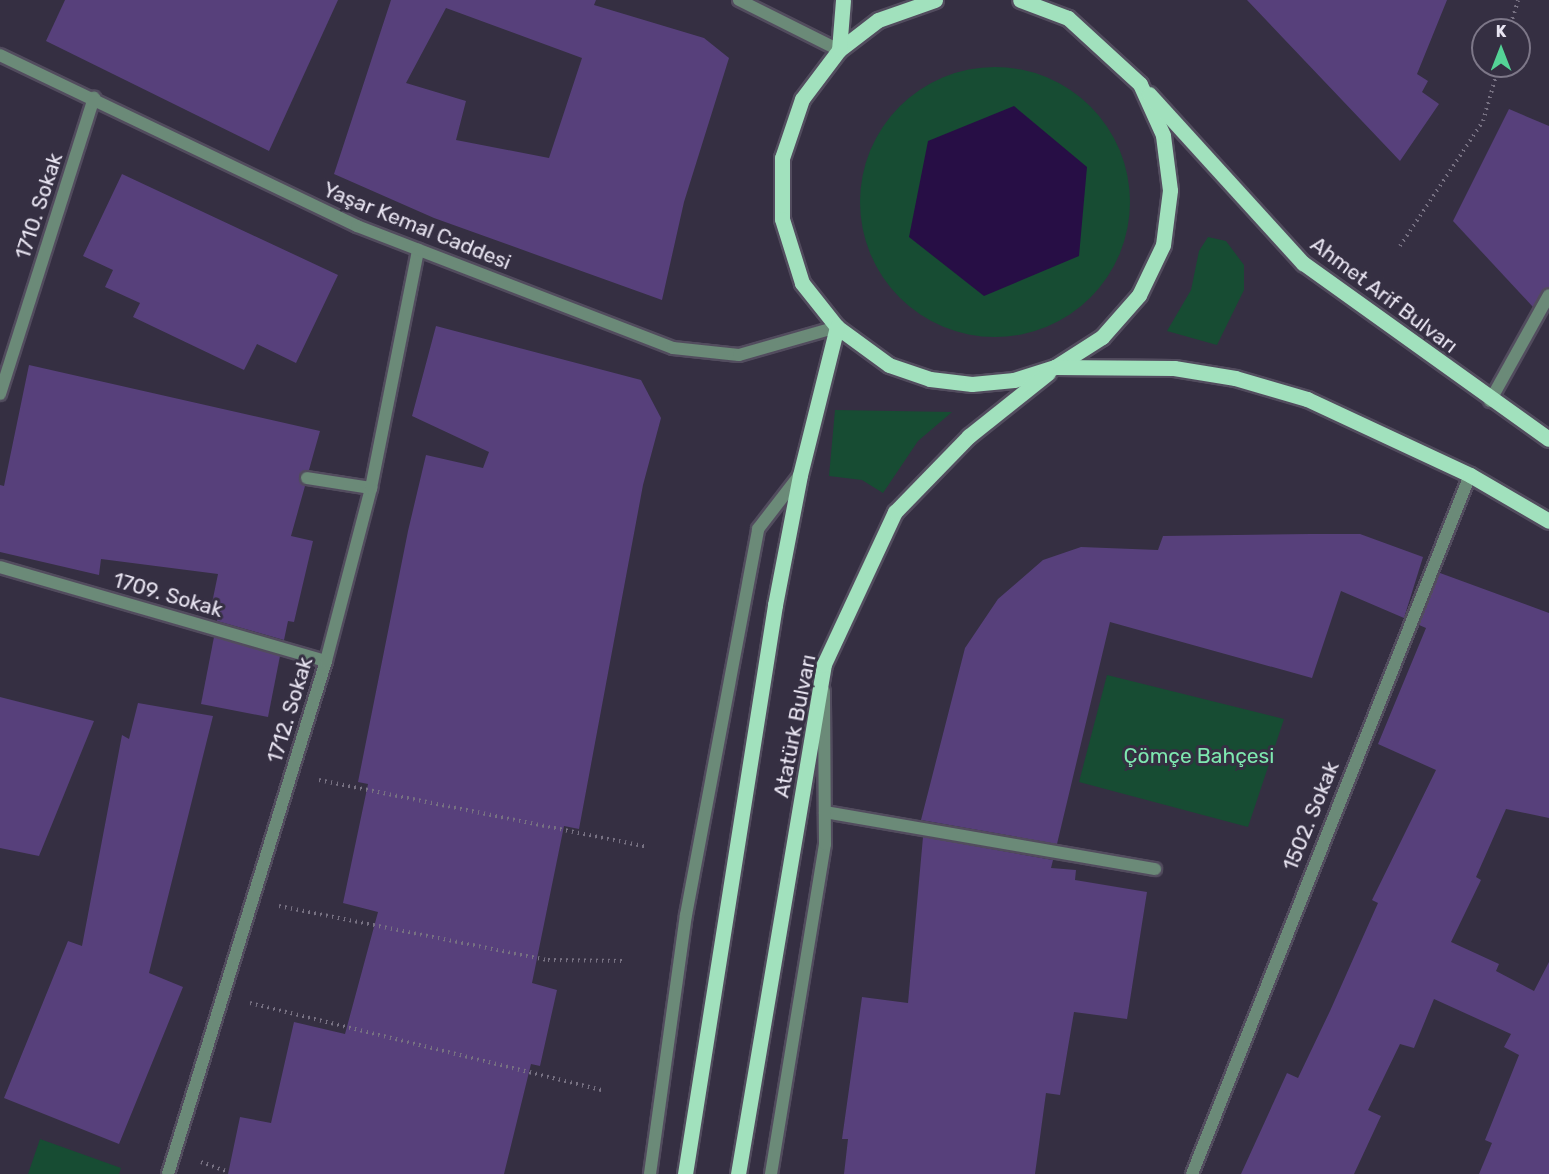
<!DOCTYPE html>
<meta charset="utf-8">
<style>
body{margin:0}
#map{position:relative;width:1549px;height:1174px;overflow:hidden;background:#352f42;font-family:Rubik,sans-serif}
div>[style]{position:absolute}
.green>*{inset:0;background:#174c33}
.round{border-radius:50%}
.water>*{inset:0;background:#270e45}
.building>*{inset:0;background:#57407b}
.path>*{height:4px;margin-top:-2px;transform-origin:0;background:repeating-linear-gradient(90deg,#777182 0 1.5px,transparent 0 6px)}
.roads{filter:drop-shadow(2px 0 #524c5e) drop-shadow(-2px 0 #524c5e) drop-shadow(0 2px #524c5e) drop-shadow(0 -2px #524c5e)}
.service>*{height:12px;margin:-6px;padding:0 6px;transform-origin:6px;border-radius:6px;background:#6b8a78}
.pedestrian>*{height:12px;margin:-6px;padding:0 6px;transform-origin:6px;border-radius:6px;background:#6b8a78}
.minor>*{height:12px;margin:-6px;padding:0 6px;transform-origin:6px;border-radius:6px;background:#6b8a78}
.tertiary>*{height:12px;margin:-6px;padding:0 6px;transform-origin:6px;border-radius:6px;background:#6b8a78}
.primary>*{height:15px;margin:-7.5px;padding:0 7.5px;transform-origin:7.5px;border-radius:7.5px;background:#a1e1bd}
span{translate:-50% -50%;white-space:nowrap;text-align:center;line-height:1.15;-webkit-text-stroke:6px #352f42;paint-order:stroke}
.street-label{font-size:21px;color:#e8e4f1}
.park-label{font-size:21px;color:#7ee8b0}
.north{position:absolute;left:1471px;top:18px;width:60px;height:60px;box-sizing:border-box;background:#352f42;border:2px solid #7d7788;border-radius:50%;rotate:0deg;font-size:16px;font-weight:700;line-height:24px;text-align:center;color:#e8e4f1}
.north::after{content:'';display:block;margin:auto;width:21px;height:27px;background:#54d396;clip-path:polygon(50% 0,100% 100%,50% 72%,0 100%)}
</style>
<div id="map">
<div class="green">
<i class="round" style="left:860px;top:67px;width:270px;height:270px"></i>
<i style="clip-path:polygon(1208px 237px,1226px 241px,1244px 265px,1244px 290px,1217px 345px,1167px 331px,1191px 290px,1199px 251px)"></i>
<i style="clip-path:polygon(835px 410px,952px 412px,918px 441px,883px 493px,862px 480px,829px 476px)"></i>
<i style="clip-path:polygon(1107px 675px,1284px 719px,1248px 827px,1079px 782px)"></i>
<i style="clip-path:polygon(40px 1139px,121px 1168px,119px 1174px,28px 1174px)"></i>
</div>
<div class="water">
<i style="clip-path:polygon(1014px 106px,1087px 167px,1079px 256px,984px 296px,909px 237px,928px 141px)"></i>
</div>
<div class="building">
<i style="clip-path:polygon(65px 0,338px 0,269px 151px,46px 41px)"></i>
<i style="clip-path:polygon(evenodd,391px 0,596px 0,594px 5px,704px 38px,729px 58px,684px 202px,662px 300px,434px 218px,334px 174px,391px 0,446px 8px,582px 58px,549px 158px,456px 140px,466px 101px,406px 83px,446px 8px)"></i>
<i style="clip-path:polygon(1247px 0,1447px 0,1417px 74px,1428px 81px,1422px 92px,1439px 104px,1400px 161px)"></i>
<i style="clip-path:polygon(1509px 109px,1549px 126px,1549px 287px,1533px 307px,1453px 221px)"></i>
<i style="clip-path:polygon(122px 174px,338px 275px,296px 363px,257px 344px,244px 370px,133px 317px,140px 303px,105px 287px,113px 270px,83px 256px)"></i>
<i style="clip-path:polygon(436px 326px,641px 380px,661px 418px,643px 485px,579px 829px,564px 826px,532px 983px,557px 990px,540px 1066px,531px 1064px,504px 1174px,228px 1174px,240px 1117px,271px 1123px,294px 1022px,345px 1034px,378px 912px,343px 903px,368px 784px,358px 782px,408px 531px,426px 455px,483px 468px,489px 452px,412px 416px)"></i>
<i style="clip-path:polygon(29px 365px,320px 431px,309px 470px,299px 476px,305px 486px,291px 536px,313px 541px,294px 622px,288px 621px,284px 640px,217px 621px,220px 605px,212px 603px,218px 574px,101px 559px,99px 575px,0 552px,0 485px,4px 486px)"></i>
<i style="clip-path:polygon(1311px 534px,1360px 534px,1423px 557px,1404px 618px,1341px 591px,1312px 678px,1110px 622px,1057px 844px,921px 820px,965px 648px,998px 599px,1043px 560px,1081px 547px,1158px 550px,1163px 536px)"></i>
<i style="clip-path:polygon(1440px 573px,1549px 613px,1549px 818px,1506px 809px,1476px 877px,1481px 880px,1451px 942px,1499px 964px,1496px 971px,1534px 991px,1549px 962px,1549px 1174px,1479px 1174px,1492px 1143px,1485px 1140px,1519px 1055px,1504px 1047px,1511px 1034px,1434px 999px,1414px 1048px,1400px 1044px,1368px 1110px,1381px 1116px,1354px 1174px,1241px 1174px,1287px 1073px,1298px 1078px,1330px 1011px,1378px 903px,1372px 900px,1436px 770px,1378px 744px,1426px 628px,1419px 625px)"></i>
<i style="clip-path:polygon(214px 637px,280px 656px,268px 717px,201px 704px)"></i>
<i style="clip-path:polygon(0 697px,94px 721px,39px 856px,0 848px)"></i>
<i style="clip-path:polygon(138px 703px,213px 716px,149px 973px,183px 987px,119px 1144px,4px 1098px,68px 941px,82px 946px,122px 735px,129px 739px)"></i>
<i style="clip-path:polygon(923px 837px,1053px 860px,1051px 868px,1076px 870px,1075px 880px,1147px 892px,1127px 1019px,1074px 1012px,1060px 1095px,1046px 1093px,1035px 1174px,844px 1174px,848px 1139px,842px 1139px,862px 997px,908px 1003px)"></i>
</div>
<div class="path">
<i style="left:1509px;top:30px;width:31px;rotate:-73deg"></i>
<i style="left:1400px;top:246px;width:150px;rotate:-56.4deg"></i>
<i style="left:1483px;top:121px;width:57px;rotate:-73.8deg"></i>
<i style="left:319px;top:780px;width:332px;rotate:11.5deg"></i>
<i style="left:279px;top:906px;width:274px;rotate:11.4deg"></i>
<i style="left:548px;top:960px;width:76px;rotate:0.8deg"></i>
<i style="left:250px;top:1003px;width:363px;rotate:13.9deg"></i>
<i style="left:201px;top:1162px;width:29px;rotate:20deg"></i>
</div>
<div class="roads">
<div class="service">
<i style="left:307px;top:478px;width:65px;rotate:8.9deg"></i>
</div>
<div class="pedestrian">
<i style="left:825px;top:812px;width:335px;rotate:9.8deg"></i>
</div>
<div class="minor">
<i style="left:0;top:394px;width:311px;rotate:-72.4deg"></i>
<i style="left:1490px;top:401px;width:121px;rotate:-60.9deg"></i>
<i style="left:0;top:567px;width:339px;rotate:16.1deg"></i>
<i style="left:168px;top:1174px;width:537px;rotate:-72.88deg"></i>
<i style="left:326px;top:661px;width:179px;rotate:-75.4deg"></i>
<i style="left:371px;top:488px;width:243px;rotate:-78.8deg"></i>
<i style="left:1192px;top:1174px;width:752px;rotate:-68.31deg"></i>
</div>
<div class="tertiary">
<i style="left:739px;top:0;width:112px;rotate:26.6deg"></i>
<i style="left:0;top:55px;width:396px;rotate:25.6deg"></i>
<i style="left:357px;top:226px;width:339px;rotate:21.1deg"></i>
<i style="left:673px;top:348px;width:66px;rotate:6.1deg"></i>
<i style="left:739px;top:355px;width:102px;rotate:-15.9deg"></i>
<i style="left:650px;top:1174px;width:261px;rotate:-82.1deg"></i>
<i style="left:686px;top:915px;width:393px;rotate:-79.4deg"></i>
<i style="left:758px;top:529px;width:67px;rotate:-52.3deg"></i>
<i style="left:771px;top:1174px;width:334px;rotate:-80.7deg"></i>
<i style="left:825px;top:844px;width:153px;rotate:-90.4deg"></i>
</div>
<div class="primary">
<i style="left:935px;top:0;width:60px;rotate:160.7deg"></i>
<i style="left:878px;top:20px;width:49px;rotate:142.4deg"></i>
<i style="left:839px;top:50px;width:61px;rotate:127.1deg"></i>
<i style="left:802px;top:99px;width:62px;rotate:108.7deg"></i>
<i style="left:782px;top:158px;width:61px;rotate:90deg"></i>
<i style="left:782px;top:219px;width:67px;rotate:72.6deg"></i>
<i style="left:802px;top:283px;width:56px;rotate:51.5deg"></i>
<i style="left:837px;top:327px;width:64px;rotate:36.2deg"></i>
<i style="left:889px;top:365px;width:43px;rotate:18.9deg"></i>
<i style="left:930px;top:379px;width:42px;rotate:6.8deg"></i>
<i style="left:972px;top:384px;width:42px;rotate:-5.4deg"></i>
<i style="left:1014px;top:380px;width:43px;rotate:-17.6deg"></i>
<i style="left:1055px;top:367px;width:56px;rotate:-32.6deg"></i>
<i style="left:1102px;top:337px;width:56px;rotate:-48.6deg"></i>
<i style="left:1139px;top:295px;width:55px;rotate:-64.4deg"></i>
<i style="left:1163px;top:245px;width:55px;rotate:-82.7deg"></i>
<i style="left:1170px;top:190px;width:55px;rotate:-97.3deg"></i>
<i style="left:1163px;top:135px;width:56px;rotate:-114.3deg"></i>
<i style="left:1140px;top:84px;width:98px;rotate:-137.5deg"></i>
<i style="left:1068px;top:18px;width:51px;rotate:-159.4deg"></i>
<i style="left:839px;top:50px;width:50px;rotate:-85.4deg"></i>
<i style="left:1149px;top:94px;width:229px;rotate:47.7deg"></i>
<i style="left:1303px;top:263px;width:302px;rotate:35.6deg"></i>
<i style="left:1055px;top:367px;width:119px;rotate:0.5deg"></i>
<i style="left:1174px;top:368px;width:62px;rotate:9.3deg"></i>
<i style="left:1235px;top:378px;width:75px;rotate:16.3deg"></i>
<i style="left:1307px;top:399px;width:180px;rotate:25deg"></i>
<i style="left:1470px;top:475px;width:91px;rotate:30.2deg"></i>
<i style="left:685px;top:1174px;width:576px;rotate:-81.01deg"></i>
<i style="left:775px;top:605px;width:132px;rotate:-79.1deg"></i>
<i style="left:800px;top:475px;width:153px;rotate:-76deg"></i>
<i style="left:738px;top:1174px;width:517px;rotate:-80.43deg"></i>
<i style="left:824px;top:664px;width:168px;rotate:-65deg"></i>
<i style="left:895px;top:512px;width:106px;rotate:-45.8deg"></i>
<i style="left:969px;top:436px;width:101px;rotate:-38.6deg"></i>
</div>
</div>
<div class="street-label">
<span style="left:39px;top:206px;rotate:-72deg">1710. Sokak</span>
<span style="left:417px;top:226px;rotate:22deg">Yaşar Kemal Caddesi</span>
<span style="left:1384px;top:295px;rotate:37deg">Ahmet Arif Bulvarı</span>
<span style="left:168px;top:595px;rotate:16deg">1709. Sokak</span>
<span style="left:290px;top:710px;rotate:-73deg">1712. Sokak</span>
<span style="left:795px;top:726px;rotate:-79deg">Atatürk Bulvarı</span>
<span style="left:1311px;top:816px;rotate:-68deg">1502. Sokak</span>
</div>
<div class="park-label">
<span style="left:1199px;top:756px">Çömçe Bahçesi</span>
</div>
<div class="north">K</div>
</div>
